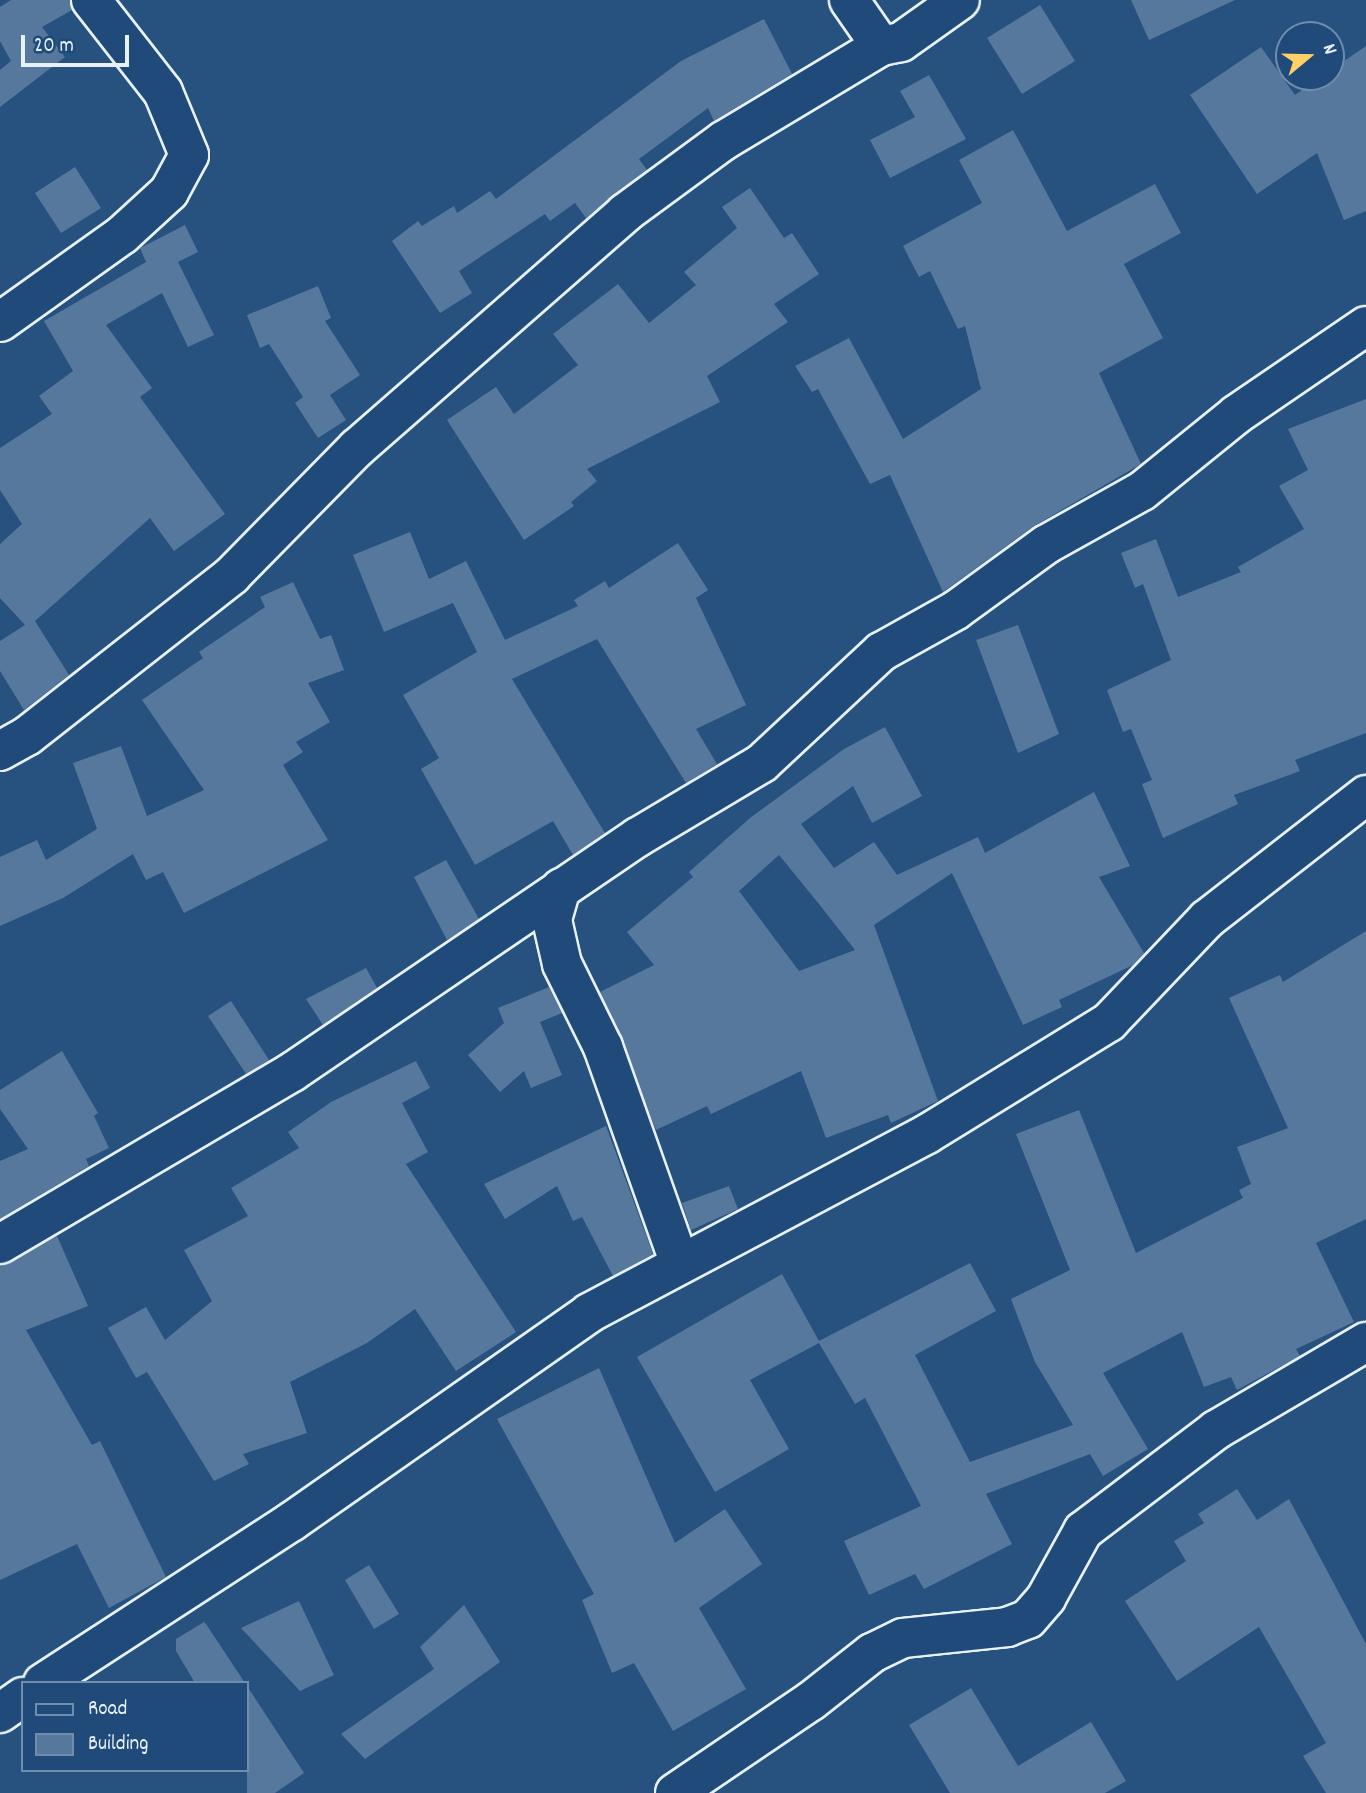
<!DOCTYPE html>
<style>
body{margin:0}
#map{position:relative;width:1366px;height:1793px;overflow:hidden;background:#27517f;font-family:Dekko,sans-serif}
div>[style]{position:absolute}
.building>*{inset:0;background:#57789d}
.roads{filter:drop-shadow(2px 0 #e8f1f8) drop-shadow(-2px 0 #e8f1f8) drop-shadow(0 2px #e8f1f8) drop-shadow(0 -2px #e8f1f8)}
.minor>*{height:38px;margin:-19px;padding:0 19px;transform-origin:19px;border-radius:19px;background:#1f4a7a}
span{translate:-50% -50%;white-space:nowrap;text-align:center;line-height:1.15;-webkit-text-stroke:6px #1f4a7a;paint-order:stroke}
.legend{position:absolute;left:21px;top:1681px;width:228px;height:91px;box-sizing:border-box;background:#1f4a7a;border:2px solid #6f8dac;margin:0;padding:9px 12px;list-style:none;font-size:21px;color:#e8f1f8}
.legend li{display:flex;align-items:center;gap:14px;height:35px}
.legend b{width:35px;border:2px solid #6f8dac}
.north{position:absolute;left:1275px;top:21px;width:70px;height:70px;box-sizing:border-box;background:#1f4a7a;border:2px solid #6f8dac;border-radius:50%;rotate:71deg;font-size:19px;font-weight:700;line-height:28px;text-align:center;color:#e8f1f8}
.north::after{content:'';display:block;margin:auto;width:24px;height:32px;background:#ffd166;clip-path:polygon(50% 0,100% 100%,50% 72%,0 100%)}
.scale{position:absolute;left:21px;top:35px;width:108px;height:32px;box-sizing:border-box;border:4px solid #e8f1f8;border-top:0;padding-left:9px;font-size:21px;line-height:24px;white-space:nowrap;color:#e8f1f8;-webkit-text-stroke:5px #1f4a7a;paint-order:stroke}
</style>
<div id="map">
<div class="building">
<i style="clip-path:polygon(11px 0,70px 0,72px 10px,42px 27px,65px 57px,0 107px,0 70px,11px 61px,0 41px,0 7px)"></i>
<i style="clip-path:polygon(1131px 0,1235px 0,1149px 40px)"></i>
<i style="clip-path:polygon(1040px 5px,1075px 61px,1022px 94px,987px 38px)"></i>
<i style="clip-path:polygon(764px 19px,792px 74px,714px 121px,708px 108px,639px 159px,647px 170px,586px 218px,575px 203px,550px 221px,545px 214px,459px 271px,472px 293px,440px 313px,392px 241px,418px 221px,422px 226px,454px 206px,457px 213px,490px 191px,496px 199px,681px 61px)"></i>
<i style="clip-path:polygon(1366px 46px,1366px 211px,1344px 220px,1317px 153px,1257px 194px,1190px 95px,1261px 47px,1295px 95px,1321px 77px,1331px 77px,1331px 70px)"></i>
<i style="clip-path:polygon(929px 75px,966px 139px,890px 178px,870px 140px,915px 117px,900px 91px)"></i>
<i style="clip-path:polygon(1013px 130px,1067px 231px,1155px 184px,1181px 233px,1124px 264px,1163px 338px,1099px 373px,1141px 464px,1034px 526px,943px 592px,890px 475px,870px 484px,818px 389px,812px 392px,795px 366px,849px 338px,903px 439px,981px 389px,965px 326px,958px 329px,930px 271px,919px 277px,903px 246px,982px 203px,959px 160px)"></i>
<i style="clip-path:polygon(75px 167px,101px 208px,61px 233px,35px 193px)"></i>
<i style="clip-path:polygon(750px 188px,784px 238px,792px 233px,819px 274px,774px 304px,788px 322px,707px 376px,720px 402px,587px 469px,597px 481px,571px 502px,574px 506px,524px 540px,447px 420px,496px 387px,514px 414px,578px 365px,553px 334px,618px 284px,649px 323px,696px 285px,684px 272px,737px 228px,722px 207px)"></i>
<i style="clip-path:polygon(185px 225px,198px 252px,178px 262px,214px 335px,188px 347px,162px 293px,106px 325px,152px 388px,140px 397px,225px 514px,174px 551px,150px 518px,35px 621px,69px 675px,24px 710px,0 671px,0 641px,25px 625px,0 598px,0 544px,22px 524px,0 490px,0 448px,52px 414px,39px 396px,73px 371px,44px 321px,146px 262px,140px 248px)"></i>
<i style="clip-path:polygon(318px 286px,331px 318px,325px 321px,360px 375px,330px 395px,346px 420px,318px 438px,295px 403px,303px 397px,269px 344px,260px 348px,247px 315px)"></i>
<i style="clip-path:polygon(1366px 399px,1366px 733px,1295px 760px,1300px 771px,1234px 795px,1238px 804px,1163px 838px,1142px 784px,1152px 780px,1131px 729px,1123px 732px,1107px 690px,1171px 660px,1143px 584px,1135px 588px,1121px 553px,1156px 539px,1178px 597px,1241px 572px,1238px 567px,1304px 529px,1279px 486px,1308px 470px,1288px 429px)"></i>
<i style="clip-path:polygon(410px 532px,429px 579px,466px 561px,505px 640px,578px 606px,574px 600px,605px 581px,609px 588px,678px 543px,708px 590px,696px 598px,746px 705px,696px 729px,717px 764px,686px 783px,597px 639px,512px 679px,605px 833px,573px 855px,553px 821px,475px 865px,421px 769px,439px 758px,403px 695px,477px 652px,453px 603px,384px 632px,353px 555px)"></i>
<i style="clip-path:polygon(293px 582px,320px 639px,331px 635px,344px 670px,308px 683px,330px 722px,296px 742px,303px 752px,283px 765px,328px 840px,184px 913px,163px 872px,146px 880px,133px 854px,63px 898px,0 926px,0 857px,37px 840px,46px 860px,97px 829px,73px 763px,121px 746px,147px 816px,204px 790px,142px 700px,203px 658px,199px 652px,265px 607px,260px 597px)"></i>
<i style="clip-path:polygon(1018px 625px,1059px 734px,1018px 753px,976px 640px)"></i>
<i style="clip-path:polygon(evenodd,885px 727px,922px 796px,872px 823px,853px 786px,801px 824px,834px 868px,874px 842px,897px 875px,978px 837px,985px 853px,1094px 792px,1130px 866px,1099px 877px,1144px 953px,1133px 965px,1059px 1000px,1062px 1007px,1023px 1025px,952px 873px,874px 925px,938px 1101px,891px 1123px,888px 1115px,826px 1138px,801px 1071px,711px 1114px,707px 1106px,656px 1130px,600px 992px,654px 965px,627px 932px,693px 877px,689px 872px,750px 818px,844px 749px,885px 727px,779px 855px,819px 904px,855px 950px,799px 971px,739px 891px,779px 855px)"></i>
<i style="clip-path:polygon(446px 860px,479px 919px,447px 940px,414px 877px)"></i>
<i style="clip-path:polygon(1366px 931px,1366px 1219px,1316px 1243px,1354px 1322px,1296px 1349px,1300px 1356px,1237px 1390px,1231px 1377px,1204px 1387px,1182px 1332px,1103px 1373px,1148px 1449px,1103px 1476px,1090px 1454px,986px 1494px,1012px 1544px,924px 1589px,915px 1574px,869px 1595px,844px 1541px,921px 1506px,865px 1398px,855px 1404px,819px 1343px,750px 1380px,789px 1449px,715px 1492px,637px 1357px,782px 1274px,819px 1341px,970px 1263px,996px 1311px,915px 1355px,970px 1462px,1073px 1425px,1035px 1362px,1011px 1299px,1070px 1270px,1016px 1134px,1079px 1110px,1136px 1253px,1243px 1198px,1239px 1190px,1251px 1184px,1237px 1147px,1288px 1128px,1229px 998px,1280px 975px,1283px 982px)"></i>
<i style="clip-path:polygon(366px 968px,377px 988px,323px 1025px,306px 999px)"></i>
<i style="clip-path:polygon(549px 987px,562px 1013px,540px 1022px,562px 1075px,531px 1088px,524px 1071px,500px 1092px,468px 1055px,504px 1023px,498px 1008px)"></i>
<i style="clip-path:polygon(231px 1001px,269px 1060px,246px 1074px,208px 1016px)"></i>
<i style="clip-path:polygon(62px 1051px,98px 1113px,94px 1116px,109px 1148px,86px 1159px,89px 1166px,0 1219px,0 1161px,28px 1149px,0 1109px,0 1090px)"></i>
<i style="clip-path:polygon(416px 1061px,430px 1088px,402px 1103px,428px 1152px,406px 1164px,516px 1332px,456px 1371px,415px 1309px,367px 1343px,290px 1382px,307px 1433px,243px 1454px,249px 1464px,214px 1481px,147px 1372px,136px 1378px,108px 1328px,146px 1307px,165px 1340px,212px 1301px,184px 1250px,248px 1216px,231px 1188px,299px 1148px,288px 1132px,331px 1102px)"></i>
<i style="clip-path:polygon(606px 1126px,653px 1254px,613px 1276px,582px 1217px,573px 1221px,557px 1186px,505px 1219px,484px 1184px)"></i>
<i style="clip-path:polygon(729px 1186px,738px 1209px,691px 1230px,682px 1203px)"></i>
<i style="clip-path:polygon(57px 1236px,88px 1306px,26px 1330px,92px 1445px,100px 1441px,166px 1577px,109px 1608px,77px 1544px,0 1580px,0 1266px)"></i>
<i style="clip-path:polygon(599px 1368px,675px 1543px,725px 1509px,762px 1564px,699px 1608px,746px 1689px,673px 1731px,634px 1663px,612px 1673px,582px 1600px,594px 1594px,497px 1419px)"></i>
<i style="clip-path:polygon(1237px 1489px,1257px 1520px,1289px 1499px,1366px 1644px,1366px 1793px,1326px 1793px,1303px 1756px,1326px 1743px,1259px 1627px,1177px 1681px,1125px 1601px,1186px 1561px,1174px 1541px,1204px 1523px,1198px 1514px)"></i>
<i style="clip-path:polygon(369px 1565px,399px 1614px,374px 1629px,345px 1580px)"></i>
<i style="clip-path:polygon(299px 1601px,334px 1675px,300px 1691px,241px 1628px)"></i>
<i style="clip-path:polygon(464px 1605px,500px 1662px,365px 1759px,341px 1734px,434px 1669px,420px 1647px)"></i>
<i style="clip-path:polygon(204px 1622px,206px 1624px,245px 1683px,195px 1683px,176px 1651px,176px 1639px)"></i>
<i style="clip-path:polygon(247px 1686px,304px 1773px,275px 1793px,247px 1793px)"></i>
<i style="clip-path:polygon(971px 1688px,1018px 1766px,1091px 1722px,1126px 1781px,1105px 1793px,950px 1793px,909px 1725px)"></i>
</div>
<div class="roads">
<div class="minor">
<i style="left:849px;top:0;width:56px;rotate:55.2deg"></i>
<i style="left:0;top:322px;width:150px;rotate:-35.5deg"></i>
<i style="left:122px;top:235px;width:64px;rotate:-42.5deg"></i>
<i style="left:169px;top:192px;width:42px;rotate:-61.6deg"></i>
<i style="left:189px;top:155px;width:68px;rotate:-112.4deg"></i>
<i style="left:163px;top:92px;width:117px;rotate:-128deg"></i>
<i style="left:0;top:751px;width:31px;rotate:-29deg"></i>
<i style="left:27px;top:736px;width:261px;rotate:-38.1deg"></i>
<i style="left:232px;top:575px;width:178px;rotate:-45.5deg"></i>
<i style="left:357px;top:448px;width:356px;rotate:-41.2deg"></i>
<i style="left:625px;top:213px;width:122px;rotate:-36.3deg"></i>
<i style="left:723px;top:141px;width:184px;rotate:-31deg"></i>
<i style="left:881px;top:46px;width:20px;rotate:-11deg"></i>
<i style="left:901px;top:42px;width:72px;rotate:-35.4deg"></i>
<i style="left:561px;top:888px;width:33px;rotate:106deg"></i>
<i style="left:552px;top:920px;width:45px;rotate:77.2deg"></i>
<i style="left:562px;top:964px;width:93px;rotate:63.7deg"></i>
<i style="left:603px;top:1047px;width:230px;rotate:70.5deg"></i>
<i style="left:0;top:1244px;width:339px;rotate:-30.5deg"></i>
<i style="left:292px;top:1072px;width:418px;rotate:-34.2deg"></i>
<i style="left:638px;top:837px;width:144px;rotate:-30.8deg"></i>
<i style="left:762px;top:763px;width:163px;rotate:-43deg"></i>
<i style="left:881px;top:652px;width:86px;rotate:-29.2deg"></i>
<i style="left:956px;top:610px;width:112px;rotate:-36deg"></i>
<i style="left:1047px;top:544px;width:109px;rotate:-29.2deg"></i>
<i style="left:1142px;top:491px;width:122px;rotate:-39deg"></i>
<i style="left:1237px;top:414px;width:156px;rotate:-34.3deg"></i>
<i style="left:43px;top:1683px;width:296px;rotate:-33deg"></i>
<i style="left:291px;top:1522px;width:364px;rotate:-35deg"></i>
<i style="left:589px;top:1313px;width:382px;rotate:-27.9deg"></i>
<i style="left:927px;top:1134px;width:214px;rotate:-31.6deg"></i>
<i style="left:1109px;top:1022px;width:142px;rotate:-46.4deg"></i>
<i style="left:1207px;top:919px;width:202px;rotate:-37.9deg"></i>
<i style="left:0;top:1713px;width:28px;rotate:-35deg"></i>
<i style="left:675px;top:1793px;width:164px;rotate:-34.1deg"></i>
<i style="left:811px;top:1701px;width:78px;rotate:-38.2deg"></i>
<i style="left:872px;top:1653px;width:34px;rotate:-26deg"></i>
<i style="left:903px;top:1638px;width:105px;rotate:-6deg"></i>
<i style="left:1007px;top:1627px;width:22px;rotate:-21deg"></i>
<i style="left:1028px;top:1619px;width:28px;rotate:-49deg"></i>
<i style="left:1046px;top:1598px;width:77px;rotate:-61.1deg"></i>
<i style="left:1083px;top:1531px;width:167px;rotate:-37.2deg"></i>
<i style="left:1216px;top:1430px;width:174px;rotate:-30.4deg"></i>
</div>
</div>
<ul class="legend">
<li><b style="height:9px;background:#1f4a7a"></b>Road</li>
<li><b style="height:19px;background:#57789d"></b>Building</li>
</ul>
<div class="north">N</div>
<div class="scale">20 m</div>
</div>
